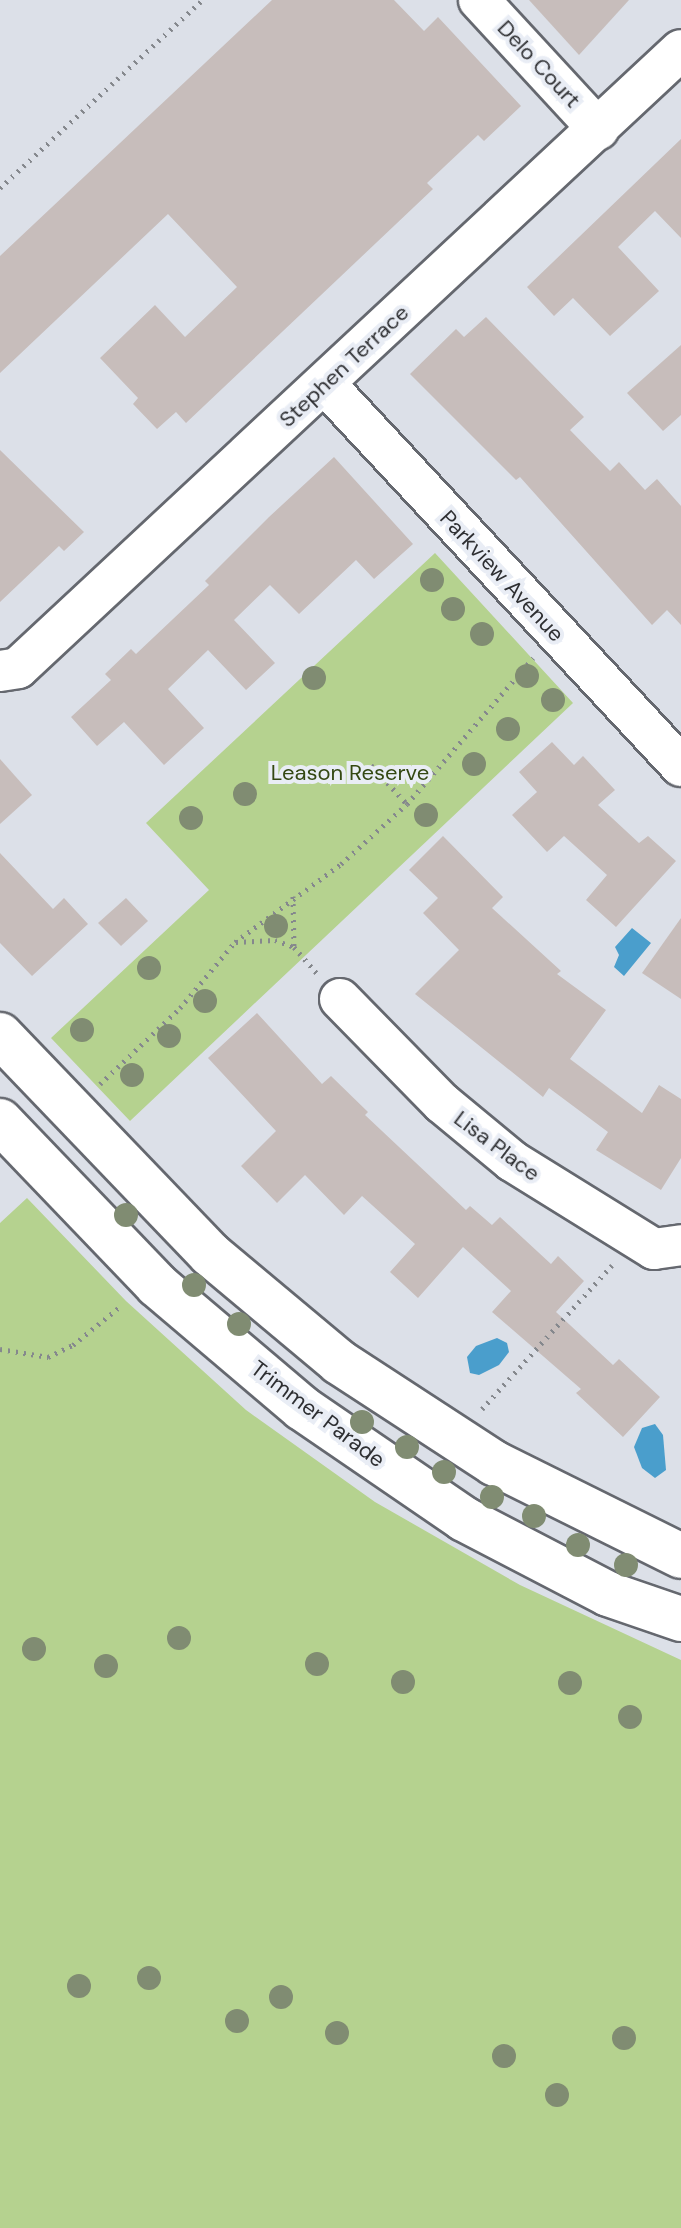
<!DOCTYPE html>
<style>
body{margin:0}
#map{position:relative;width:681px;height:2228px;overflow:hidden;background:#dce0e8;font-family:"DM Sans",sans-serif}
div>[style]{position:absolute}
.green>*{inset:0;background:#b5d28f}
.water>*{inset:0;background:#4a9ecc}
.building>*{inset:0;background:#c7bdbb}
.path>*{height:5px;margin-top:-2.5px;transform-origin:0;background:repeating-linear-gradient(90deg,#85888d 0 2px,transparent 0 8px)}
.roads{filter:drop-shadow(2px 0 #65686f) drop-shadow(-2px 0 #65686f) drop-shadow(0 2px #65686f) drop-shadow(0 -2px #65686f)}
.minor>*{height:40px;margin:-20px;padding:0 20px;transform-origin:20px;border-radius:20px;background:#fff}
.major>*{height:44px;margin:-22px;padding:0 22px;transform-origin:22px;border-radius:22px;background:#fff}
.trees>*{width:24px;height:24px;margin:-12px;border-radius:50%;background:#808c72}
span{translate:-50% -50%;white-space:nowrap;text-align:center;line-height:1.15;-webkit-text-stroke:8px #e9edf5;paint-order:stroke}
.street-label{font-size:22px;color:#2e2f32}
.park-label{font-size:22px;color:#344812}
</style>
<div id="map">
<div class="green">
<i style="clip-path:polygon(435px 553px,573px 703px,130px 1121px,51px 1038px,209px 890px,146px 823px)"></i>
<i style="clip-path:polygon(27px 1198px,126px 1301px,246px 1410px,375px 1502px,520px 1585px,681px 1660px,681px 2228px,0 2228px,0 1223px)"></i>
</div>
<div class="water">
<i style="clip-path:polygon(632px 928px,651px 943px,624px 976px,614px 967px,619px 955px,615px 947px)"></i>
<i style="clip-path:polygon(497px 1338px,507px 1343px,509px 1352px,499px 1365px,479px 1375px,470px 1373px,467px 1357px,476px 1346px)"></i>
<i style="clip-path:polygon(655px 1424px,663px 1435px,666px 1470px,655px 1478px,642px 1468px,634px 1447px,642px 1428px)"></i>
</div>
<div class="building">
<i style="clip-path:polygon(272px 0,394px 0,424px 31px,438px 17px,521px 106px,484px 141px,478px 135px,427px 183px,433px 189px,186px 423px,176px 412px,157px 429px,133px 404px,138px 398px,100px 358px,155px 305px,185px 337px,237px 287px,168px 214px,0 373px,0 256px)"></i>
<i style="clip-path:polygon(529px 0,629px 0,579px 55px)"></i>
<i style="clip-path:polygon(681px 139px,681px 238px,655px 211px,618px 247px,659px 291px,610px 336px,573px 298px,554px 316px,527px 287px)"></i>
<i style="clip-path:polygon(486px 317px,584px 417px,570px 430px,610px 471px,619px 462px,645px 490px,657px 479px,681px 506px,681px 625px,667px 610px,652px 625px,520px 477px,516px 480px,410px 374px,456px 329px,464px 337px)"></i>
<i style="clip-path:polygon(681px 345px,681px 415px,663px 431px,627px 393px)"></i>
<i style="clip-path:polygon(0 450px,84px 532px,64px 551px,59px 546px,0 602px)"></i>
<i style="clip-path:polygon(334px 457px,413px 544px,374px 579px,356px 560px,299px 614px,270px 585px,234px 620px,275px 663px,246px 690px,208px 650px,168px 689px,204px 728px,164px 765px,124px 722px,97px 746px,71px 717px,111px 680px,105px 674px,131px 649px,136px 654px,209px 585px,205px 581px,269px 517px)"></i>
<i style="clip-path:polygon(552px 742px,574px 765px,583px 756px,615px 790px,598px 805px,639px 843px,648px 836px,676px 861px,616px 927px,586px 900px,607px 875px,564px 836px,547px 852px,512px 815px,537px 792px,519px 772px)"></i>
<i style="clip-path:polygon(0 759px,32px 795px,0 824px)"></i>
<i style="clip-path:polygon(443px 836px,503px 897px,492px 908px,561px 971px,557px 974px,606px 1010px,570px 1059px,642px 1113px,659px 1085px,681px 1099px,681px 1158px,661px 1190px,596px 1150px,608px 1132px,549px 1088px,543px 1097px,415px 994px,459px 950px,423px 913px,438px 898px,409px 870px)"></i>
<i style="clip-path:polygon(0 853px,53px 909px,64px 898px,88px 924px,32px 976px,0 943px)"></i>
<i style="clip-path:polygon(126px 898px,148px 921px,121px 946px,98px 923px)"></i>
<i style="clip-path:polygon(681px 918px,681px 999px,642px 973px)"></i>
<i style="clip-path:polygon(257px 1013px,322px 1084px,331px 1076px,368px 1112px,365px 1115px,466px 1210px,470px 1206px,492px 1225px,500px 1217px,551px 1264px,558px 1256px,584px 1281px,556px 1312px,613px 1365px,619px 1359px,660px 1397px,623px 1437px,576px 1393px,581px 1389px,492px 1312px,511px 1291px,463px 1247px,418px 1298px,390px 1272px,415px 1244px,362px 1196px,344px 1215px,305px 1175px,277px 1203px,241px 1166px,276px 1131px,208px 1058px)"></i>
</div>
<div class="path">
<i style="left:0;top:188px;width:276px;rotate:-42.9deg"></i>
<i style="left:371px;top:765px;width:53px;rotate:47.3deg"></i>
<i style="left:293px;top:896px;width:51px;rotate:88.9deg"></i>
<i style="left:236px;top:942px;width:39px;rotate:-3deg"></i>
<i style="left:275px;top:940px;width:20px;rotate:20deg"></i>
<i style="left:294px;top:947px;width:35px;rotate:49deg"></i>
<i style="left:100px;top:1084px;width:110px;rotate:-43.5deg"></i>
<i style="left:180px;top:1008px;width:86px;rotate:-50.2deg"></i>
<i style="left:235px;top:942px;width:132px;rotate:-36.3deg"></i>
<i style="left:341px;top:864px;width:89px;rotate:-42.3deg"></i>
<i style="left:407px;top:804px;width:193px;rotate:-49.2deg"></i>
<i style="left:0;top:1349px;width:49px;rotate:9.5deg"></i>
<i style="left:48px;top:1357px;width:28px;rotate:-26deg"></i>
<i style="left:73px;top:1345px;width:63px;rotate:-39.2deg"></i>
<i style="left:482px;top:1409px;width:194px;rotate:-47.9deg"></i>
</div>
<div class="roads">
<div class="minor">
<i style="left:479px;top:0;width:176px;rotate:47.3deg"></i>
<i style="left:325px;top:384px;width:522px;rotate:47.02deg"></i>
<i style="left:0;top:671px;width:18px;rotate:-9deg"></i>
<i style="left:18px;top:668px;width:906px;rotate:-42.99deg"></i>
<i style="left:340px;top:999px;width:146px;rotate:45.6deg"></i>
<i style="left:442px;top:1103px;width:91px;rotate:39.6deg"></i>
<i style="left:512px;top:1161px;width:167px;rotate:31.8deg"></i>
<i style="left:654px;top:1249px;width:27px;rotate:-8deg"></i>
</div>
<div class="major">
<i style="left:0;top:1035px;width:303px;rotate:46.2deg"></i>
<i style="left:210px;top:1254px;width:168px;rotate:39.9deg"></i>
<i style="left:339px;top:1362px;width:185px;rotate:33.1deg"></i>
<i style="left:494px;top:1463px;width:209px;rotate:26.4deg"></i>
<i style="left:0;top:1121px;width:227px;rotate:46.2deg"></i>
<i style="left:157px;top:1285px;width:190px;rotate:40.3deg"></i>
<i style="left:302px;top:1408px;width:196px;rotate:34.4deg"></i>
<i style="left:464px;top:1519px;width:162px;rotate:27.5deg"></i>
<i style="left:608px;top:1594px;width:77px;rotate:18.9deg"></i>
</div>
</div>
<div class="trees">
<i style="left:432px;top:580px"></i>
<i style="left:453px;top:609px"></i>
<i style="left:482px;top:634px"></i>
<i style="left:527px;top:676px"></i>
<i style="left:314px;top:678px"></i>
<i style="left:553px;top:700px"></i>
<i style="left:508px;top:729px"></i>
<i style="left:474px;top:764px"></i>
<i style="left:245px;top:794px"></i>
<i style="left:426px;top:815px"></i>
<i style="left:191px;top:818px"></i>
<i style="left:276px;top:926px"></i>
<i style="left:149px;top:968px"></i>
<i style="left:205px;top:1001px"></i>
<i style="left:82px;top:1030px"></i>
<i style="left:169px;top:1036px"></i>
<i style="left:132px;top:1075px"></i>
<i style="left:126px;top:1215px"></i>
<i style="left:194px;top:1285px"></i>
<i style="left:239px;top:1324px"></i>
<i style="left:362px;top:1422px"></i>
<i style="left:407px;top:1447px"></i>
<i style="left:444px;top:1472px"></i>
<i style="left:492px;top:1497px"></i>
<i style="left:534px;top:1516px"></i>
<i style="left:578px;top:1545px"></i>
<i style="left:626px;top:1565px"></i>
<i style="left:179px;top:1638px"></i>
<i style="left:34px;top:1649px"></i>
<i style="left:317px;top:1664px"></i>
<i style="left:106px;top:1666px"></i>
<i style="left:403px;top:1682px"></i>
<i style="left:570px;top:1683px"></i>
<i style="left:630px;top:1717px"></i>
<i style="left:149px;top:1978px"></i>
<i style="left:79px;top:1986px"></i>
<i style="left:281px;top:1997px"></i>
<i style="left:237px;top:2021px"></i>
<i style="left:337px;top:2033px"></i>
<i style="left:624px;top:2038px"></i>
<i style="left:504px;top:2056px"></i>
<i style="left:557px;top:2095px"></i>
</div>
<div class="street-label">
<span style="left:539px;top:64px;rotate:47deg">Delo Court</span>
<span style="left:344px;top:366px;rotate:-43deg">Stephen Terrace</span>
<span style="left:502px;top:576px;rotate:47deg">Parkview Avenue</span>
<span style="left:497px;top:1146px;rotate:37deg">Lisa Place</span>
<span style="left:318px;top:1414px;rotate:37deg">Trimmer Parade</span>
</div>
<div class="park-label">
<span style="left:350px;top:773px">Leason Reserve</span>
</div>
</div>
